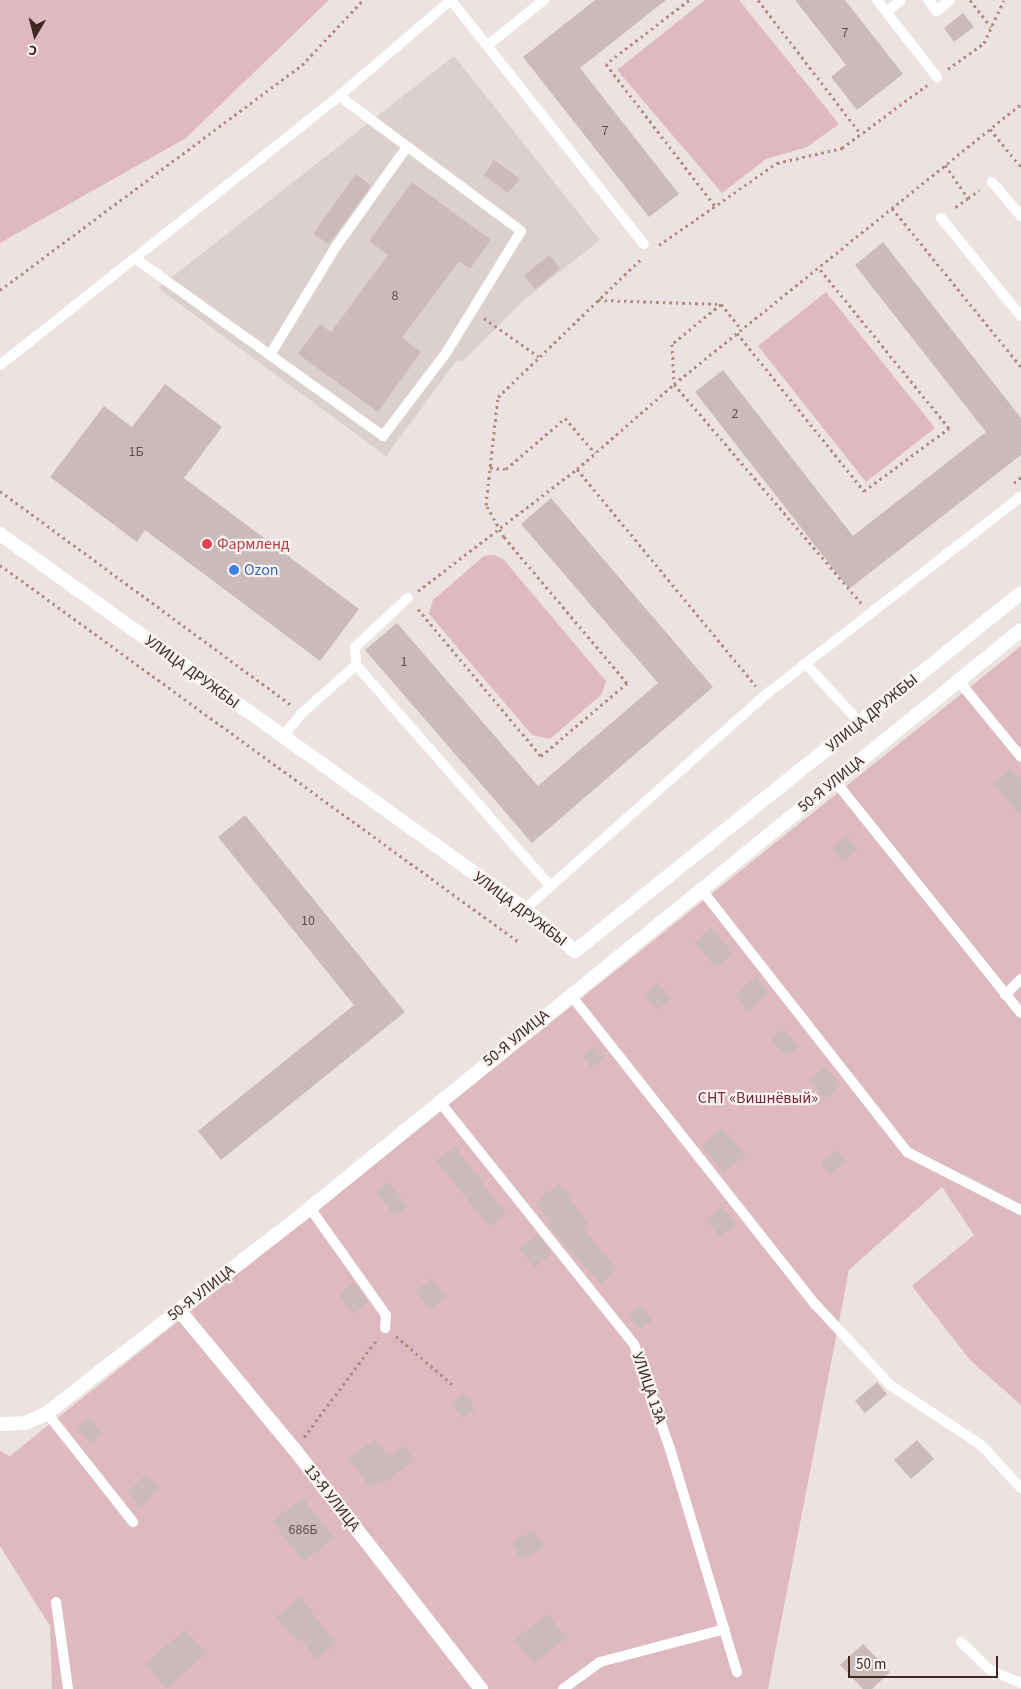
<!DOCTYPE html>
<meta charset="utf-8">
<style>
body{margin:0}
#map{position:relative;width:1021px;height:1689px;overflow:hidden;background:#ece2e1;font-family:"Source Sans 3",sans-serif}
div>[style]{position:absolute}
.built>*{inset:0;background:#dcd0cf}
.green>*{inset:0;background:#deb9c1}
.building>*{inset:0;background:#cabbba}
.path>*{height:3px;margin-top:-1.5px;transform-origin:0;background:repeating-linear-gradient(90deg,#b18b80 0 2.5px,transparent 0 6.5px)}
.service>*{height:10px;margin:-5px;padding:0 5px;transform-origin:5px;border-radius:5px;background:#fff}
.minor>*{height:14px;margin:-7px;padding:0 7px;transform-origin:7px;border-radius:7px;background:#fff}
.dots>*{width:14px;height:14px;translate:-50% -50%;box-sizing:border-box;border:2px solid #f9f2f2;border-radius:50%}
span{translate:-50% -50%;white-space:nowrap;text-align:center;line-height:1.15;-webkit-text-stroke:4.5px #f9f2f2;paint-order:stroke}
.number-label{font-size:14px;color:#614d47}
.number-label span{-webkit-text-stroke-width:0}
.health-label{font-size:16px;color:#be3a42}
.left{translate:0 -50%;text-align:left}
.shop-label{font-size:16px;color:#366cbe}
.street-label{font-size:16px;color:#3e2821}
.park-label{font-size:16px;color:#762930}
.north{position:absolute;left:10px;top:10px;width:50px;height:50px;-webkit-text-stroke:4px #f9f2f2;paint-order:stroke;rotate:188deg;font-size:14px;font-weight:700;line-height:20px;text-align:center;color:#3e2821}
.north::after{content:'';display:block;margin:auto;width:18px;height:22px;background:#3e2821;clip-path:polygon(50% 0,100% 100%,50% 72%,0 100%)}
.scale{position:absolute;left:848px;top:1656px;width:150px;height:22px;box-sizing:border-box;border:2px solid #3e2821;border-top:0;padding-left:6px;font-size:15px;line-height:18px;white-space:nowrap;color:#3e2821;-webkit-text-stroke:4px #f9f2f2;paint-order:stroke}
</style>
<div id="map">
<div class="built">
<i style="clip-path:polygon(454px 56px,600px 240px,524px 300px,462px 362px,457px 360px,386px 456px,158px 288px)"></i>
</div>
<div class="green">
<i style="clip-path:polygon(0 0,329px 0,186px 138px,0 243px)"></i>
<i style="clip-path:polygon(705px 0,739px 0,839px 124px,807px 147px,766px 159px,722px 193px,617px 70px)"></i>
<i style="clip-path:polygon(826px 292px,935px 428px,866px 482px,758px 346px)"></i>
<i style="clip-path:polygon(494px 555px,503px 559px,606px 681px,602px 694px,550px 739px,532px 735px,429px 614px,433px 600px,484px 556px)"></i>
<i style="clip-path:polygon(1021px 646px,1021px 1405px,971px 1361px,912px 1286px,974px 1235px,942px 1187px,849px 1270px,768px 1689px,52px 1689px,50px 1626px,0 1546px,0 1451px,10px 1456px)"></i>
</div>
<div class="building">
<i style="clip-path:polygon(595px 0,666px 0,580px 68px,679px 194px,649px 217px,523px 57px)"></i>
<i style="clip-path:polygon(795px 0,845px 0,903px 74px,857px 110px,831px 77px,846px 65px)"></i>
<i style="clip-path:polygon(963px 13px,974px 27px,954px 42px,944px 28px)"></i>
<i style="clip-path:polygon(494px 160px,520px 179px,508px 193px,484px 175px)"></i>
<i style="clip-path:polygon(356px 174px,371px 186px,329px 244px,313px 234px)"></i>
<i style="clip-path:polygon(412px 182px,491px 240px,470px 269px,459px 261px,402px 338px,421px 352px,378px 412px,298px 354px,320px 324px,331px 332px,388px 255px,369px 241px)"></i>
<i style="clip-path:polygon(883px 242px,1021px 418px,1021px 455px,849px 589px,695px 392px,723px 370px,853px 536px,986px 432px,855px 265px)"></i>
<i style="clip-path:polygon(550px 255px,560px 269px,535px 289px,524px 275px)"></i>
<i style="clip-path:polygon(165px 384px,222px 427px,184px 478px,359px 609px,320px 661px,145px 530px,137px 542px,50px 477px,104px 406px,132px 427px)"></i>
<i style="clip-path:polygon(551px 498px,713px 687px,532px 843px,365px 650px,397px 623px,538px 786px,658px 683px,521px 524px)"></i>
<i style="clip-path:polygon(1011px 768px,1021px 780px,1021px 817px,993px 783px)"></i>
<i style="clip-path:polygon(245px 815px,405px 1012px,221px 1160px,198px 1131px,354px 1005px,218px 837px)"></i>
<i style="clip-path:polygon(847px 835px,858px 850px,842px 862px,831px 847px)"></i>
<i style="clip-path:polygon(711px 927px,733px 954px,716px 969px,694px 942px)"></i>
<i style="clip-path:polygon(756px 977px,769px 993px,748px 1011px,735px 994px)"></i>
<i style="clip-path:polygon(658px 982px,672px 998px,657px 1010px,644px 994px)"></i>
<i style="clip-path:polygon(784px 1029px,799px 1047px,786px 1057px,771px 1039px)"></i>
<i style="clip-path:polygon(595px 1046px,604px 1058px,591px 1068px,582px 1055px)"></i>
<i style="clip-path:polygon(825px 1067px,841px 1085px,825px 1099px,809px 1080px)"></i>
<i style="clip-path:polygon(723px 1127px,746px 1155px,724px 1173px,701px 1145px)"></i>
<i style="clip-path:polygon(455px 1146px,506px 1214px,489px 1227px,436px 1160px)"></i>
<i style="clip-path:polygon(836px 1150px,846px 1162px,830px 1175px,820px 1163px)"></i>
<i style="clip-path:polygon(389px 1182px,408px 1207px,395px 1217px,376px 1192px)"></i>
<i style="clip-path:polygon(559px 1183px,588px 1223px,583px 1227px,617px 1270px,600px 1284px,547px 1225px,551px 1221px,535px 1202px)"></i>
<i style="clip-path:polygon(722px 1206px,737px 1224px,720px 1237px,706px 1220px)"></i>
<i style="clip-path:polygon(537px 1234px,552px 1253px,535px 1268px,519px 1249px)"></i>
<i style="clip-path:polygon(431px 1278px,447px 1296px,431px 1310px,415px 1292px)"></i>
<i style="clip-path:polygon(354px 1282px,368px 1302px,353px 1314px,338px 1295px)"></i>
<i style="clip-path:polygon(641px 1305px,653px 1320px,640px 1330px,628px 1316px)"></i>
<i style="clip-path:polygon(877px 1382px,887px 1394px,865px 1413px,855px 1401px)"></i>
<i style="clip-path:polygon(465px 1393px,475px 1410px,462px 1418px,451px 1402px)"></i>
<i style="clip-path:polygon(89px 1417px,102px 1434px,90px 1443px,76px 1426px)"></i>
<i style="clip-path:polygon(375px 1439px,388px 1457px,404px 1446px,415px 1460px,381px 1485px,379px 1481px,370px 1488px,348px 1458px)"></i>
<i style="clip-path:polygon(917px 1440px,934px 1459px,911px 1479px,894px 1460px)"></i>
<i style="clip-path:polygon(146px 1474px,160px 1487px,142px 1507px,127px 1493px)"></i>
<i style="clip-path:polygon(303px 1498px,334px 1538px,303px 1562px,272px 1521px)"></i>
<i style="clip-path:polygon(534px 1530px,544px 1547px,521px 1560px,511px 1543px)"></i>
<i style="clip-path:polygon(300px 1597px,337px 1644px,316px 1659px,300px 1638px,297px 1641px,276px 1617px)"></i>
<i style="clip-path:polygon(548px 1614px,567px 1638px,533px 1664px,514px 1640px)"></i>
<i style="clip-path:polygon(185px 1629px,207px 1653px,166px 1689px,145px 1664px)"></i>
<i style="clip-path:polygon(863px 1644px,890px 1672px,872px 1689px,863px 1689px,840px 1665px)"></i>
</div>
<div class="path">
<i style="left:689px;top:0;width:105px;rotate:142.4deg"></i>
<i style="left:606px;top:64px;width:179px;rotate:52.5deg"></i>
<i style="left:758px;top:0;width:169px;rotate:52.5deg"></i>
<i style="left:970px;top:0;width:34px;rotate:52deg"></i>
<i style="left:948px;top:69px;width:44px;rotate:-35.8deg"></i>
<i style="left:984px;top:43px;width:47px;rotate:-65.1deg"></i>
<i style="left:990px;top:129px;width:49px;rotate:50.8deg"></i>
<i style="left:945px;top:165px;width:40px;rotate:55.1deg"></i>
<i style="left:968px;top:198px;width:19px;rotate:144deg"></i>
<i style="left:968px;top:198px;width:14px;rotate:-34deg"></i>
<i style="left:892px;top:208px;width:205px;rotate:50.9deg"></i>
<i style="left:659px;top:245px;width:144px;rotate:-34.8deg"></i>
<i style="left:777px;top:163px;width:67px;rotate:-13deg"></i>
<i style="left:842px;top:148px;width:106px;rotate:-36.5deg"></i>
<i style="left:0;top:290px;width:377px;rotate:-36.7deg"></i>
<i style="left:302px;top:65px;width:89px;rotate:-46.8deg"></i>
<i style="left:598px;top:300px;width:123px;rotate:1.9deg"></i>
<i style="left:721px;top:304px;width:63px;rotate:140.8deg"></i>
<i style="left:672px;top:344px;width:39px;rotate:87deg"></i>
<i style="left:721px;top:304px;width:33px;rotate:51deg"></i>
<i style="left:484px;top:318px;width:67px;rotate:35.3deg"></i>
<i style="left:737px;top:333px;width:203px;rotate:51.2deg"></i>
<i style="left:864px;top:491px;width:106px;rotate:-36.5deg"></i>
<i style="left:949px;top:428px;width:208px;rotate:-129.1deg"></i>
<i style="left:674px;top:384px;width:446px;rotate:-38.9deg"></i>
<i style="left:490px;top:468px;width:16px;rotate:4deg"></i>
<i style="left:506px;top:469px;width:78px;rotate:-40.8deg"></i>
<i style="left:565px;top:418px;width:46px;rotate:49.4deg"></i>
<i style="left:577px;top:469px;width:129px;rotate:-41.2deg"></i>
<i style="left:674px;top:384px;width:288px;rotate:49.5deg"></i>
<i style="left:1014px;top:483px;width:9px;rotate:-41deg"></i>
<i style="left:0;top:491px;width:361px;rotate:36.3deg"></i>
<i style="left:0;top:565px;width:643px;rotate:36.01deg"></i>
<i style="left:418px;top:591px;width:200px;rotate:-37.5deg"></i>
<i style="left:577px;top:469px;width:281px;rotate:50.5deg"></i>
<i style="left:418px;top:609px;width:192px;rotate:50.1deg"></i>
<i style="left:541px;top:756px;width:113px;rotate:-40.3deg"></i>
<i style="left:627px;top:683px;width:191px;rotate:-130.1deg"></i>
<i style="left:504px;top:537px;width:37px;rotate:-119deg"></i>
<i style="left:486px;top:505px;width:109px;rotate:-83.7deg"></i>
<i style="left:498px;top:397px;width:200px;rotate:-44deg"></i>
<i style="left:396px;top:1336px;width:75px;rotate:40.7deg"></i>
<i style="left:304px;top:1437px;width:124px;rotate:-53.2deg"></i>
</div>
<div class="service">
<i style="left:451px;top:0;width:311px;rotate:51.7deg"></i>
<i style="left:877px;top:0;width:98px;rotate:52.1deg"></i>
<i style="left:928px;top:0;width:14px;rotate:51deg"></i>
<i style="left:937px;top:11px;width:17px;rotate:-40deg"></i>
<i style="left:887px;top:12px;width:18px;rotate:-41deg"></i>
<i style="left:488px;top:45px;width:72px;rotate:-38.8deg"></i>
<i style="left:992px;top:182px;width:45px;rotate:49.5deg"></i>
<i style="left:941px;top:218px;width:127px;rotate:50.8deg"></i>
<i style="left:136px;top:259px;width:304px;rotate:35.6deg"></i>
<i style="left:383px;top:436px;width:104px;rotate:-52.8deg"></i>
<i style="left:446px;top:353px;width:143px;rotate:-58.4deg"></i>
<i style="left:521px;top:231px;width:227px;rotate:-143.4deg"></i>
<i style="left:270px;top:355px;width:129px;rotate:-58.7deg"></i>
<i style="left:337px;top:245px;width:120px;rotate:-54.5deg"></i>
<i style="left:0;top:365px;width:433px;rotate:-38.4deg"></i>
<i style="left:339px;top:96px;width:148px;rotate:-40.6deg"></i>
<i style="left:805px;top:663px;width:81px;rotate:47.5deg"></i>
<i style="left:356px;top:665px;width:293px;rotate:48.7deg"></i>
<i style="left:957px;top:679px;width:101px;rotate:50.6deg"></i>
<i style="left:282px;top:737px;width:31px;rotate:-50deg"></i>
<i style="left:302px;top:713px;width:72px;rotate:-41.6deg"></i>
<i style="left:356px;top:665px;width:18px;rotate:-93deg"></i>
<i style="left:355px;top:647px;width:72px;rotate:-42.8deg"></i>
<i style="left:835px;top:781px;width:297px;rotate:51.3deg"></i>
<i style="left:701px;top:889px;width:334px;rotate:51.9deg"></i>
<i style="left:907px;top:1152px;width:128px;rotate:27deg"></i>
<i style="left:525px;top:909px;width:320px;rotate:-41.7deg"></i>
<i style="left:764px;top:696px;width:325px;rotate:-37.8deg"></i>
<i style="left:570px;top:994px;width:397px;rotate:51.7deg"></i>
<i style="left:816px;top:1305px;width:109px;rotate:47.2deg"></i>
<i style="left:890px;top:1385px;width:109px;rotate:33.4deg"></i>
<i style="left:981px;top:1445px;width:59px;rotate:47.1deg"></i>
<i style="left:1005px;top:995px;width:23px;rotate:-45deg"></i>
<i style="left:439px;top:1101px;width:312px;rotate:51.3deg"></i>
<i style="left:634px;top:1344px;width:111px;rotate:71.1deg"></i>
<i style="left:670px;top:1449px;width:233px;rotate:73.3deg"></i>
<i style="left:310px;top:1208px;width:131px;rotate:54.6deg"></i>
<i style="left:386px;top:1315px;width:13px;rotate:94deg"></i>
<i style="left:47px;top:1413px;width:139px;rotate:51.7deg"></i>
<i style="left:56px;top:1602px;width:88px;rotate:82.1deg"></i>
<i style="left:961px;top:1642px;width:40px;rotate:44deg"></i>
<i style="left:990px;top:1670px;width:34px;rotate:23deg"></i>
<i style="left:563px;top:1689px;width:46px;rotate:-36.1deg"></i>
<i style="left:600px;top:1662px;width:129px;rotate:-14.8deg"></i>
</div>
<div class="minor">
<i style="left:0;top:534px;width:645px;rotate:35.54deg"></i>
<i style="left:525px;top:909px;width:65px;rotate:40deg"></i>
<i style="left:575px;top:951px;width:572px;rotate:-38.75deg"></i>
<i style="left:179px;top:1310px;width:182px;rotate:50.4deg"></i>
<i style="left:295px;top:1450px;width:303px;rotate:52.1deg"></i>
<i style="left:0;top:1424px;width:25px;rotate:-2deg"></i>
<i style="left:25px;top:1423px;width:24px;rotate:-24deg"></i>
<i style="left:47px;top:1413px;width:333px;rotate:-37.9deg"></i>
<i style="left:310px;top:1208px;width:916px;rotate:-39.11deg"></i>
</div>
<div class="dots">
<i style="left:207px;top:544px;background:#e0444e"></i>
<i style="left:234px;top:570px;background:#3f7fe0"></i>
</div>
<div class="number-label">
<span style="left:845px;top:33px">7</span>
<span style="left:605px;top:131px">7</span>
<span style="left:395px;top:296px">8</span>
<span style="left:735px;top:414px">2</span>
<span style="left:136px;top:452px">1Б</span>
<span style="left:404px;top:662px">1</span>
<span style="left:308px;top:921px">10</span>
<span style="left:303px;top:1530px">686Б</span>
</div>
<div class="health-label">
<span class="left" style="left:217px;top:544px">Фармленд</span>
</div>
<div class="shop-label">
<span class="left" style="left:244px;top:570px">Ozon</span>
</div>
<div class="street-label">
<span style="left:192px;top:672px;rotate:36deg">УЛИЦА ДРУЖБЫ</span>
<span style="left:872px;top:713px;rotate:-39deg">УЛИЦА ДРУЖБЫ</span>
<span style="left:831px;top:784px;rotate:-39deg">50-Я УЛИЦА</span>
<span style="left:520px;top:909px;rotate:37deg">УЛИЦА ДРУЖБЫ</span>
<span style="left:516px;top:1038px;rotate:-39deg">50-Я УЛИЦА</span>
<span style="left:201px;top:1293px;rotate:-38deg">50-Я УЛИЦА</span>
<span style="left:649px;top:1388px;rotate:71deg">УЛИЦА 13А</span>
<span style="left:332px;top:1498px;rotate:52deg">13-Я УЛИЦА</span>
</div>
<div class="park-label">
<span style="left:758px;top:1098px">СНТ «Вишнёвый»</span>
</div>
<div class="north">С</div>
<div class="scale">50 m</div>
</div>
